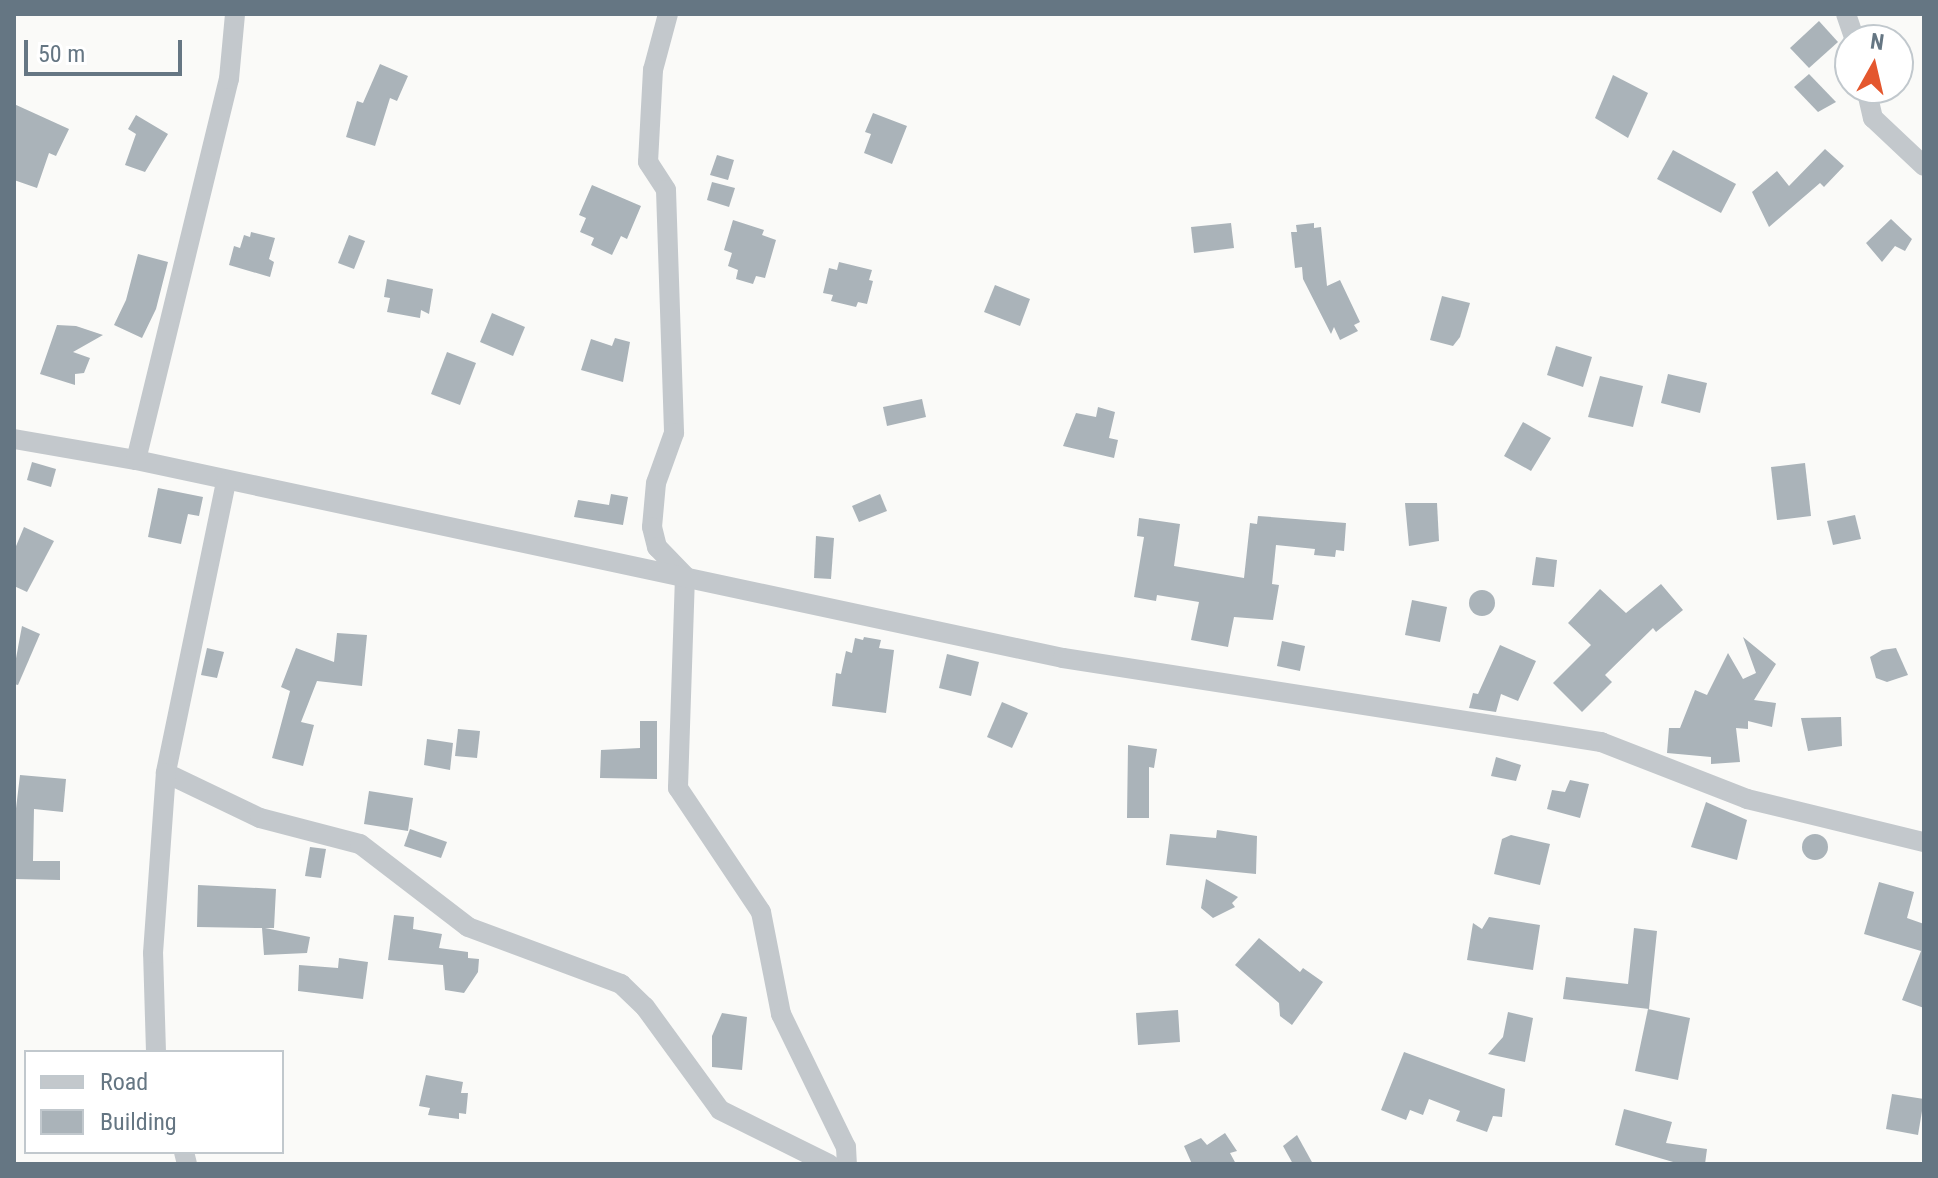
<!DOCTYPE html>
<style>
body{margin:0}
#map{position:relative;width:1938px;height:1178px;overflow:hidden;background:#fafaf8;font-family:"Roboto Condensed",sans-serif}
div>[style]{position:absolute}
.building>*{inset:0;background:#aab3b9}
.round{border-radius:50%}
.street>*{height:20px;margin:-10px;padding:0 10px;transform-origin:10px;border-radius:10px;background:#c3c8cc}
span{translate:-50% -50%;white-space:nowrap;text-align:center;line-height:1.15;-webkit-text-stroke:8px #fff;paint-order:stroke}
.frame{position:absolute;inset:0;border:16px solid #657683;pointer-events:none}
.legend{position:absolute;left:24px;top:1050px;width:260px;height:104px;box-sizing:border-box;background:#fff;border:2px solid #c1c8cd;margin:0;padding:10px 14px;list-style:none;font-size:24px;color:#657683}
.legend li{display:flex;align-items:center;gap:16px;height:40px}
.legend b{width:40px;border:2px solid #c1c8cd}
.north{position:absolute;left:1834px;top:24px;width:80px;height:80px;box-sizing:border-box;background:#fff;border:2px solid #c1c8cd;border-radius:50%;rotate:8deg;font-size:22px;font-weight:700;line-height:32px;text-align:center;color:#657683}
.north::after{content:'';display:block;margin:auto;width:28px;height:36px;background:#e4572e;clip-path:polygon(50% 0,100% 100%,50% 72%,0 100%)}
.scale{position:absolute;left:24px;top:40px;width:158px;height:36px;box-sizing:border-box;border:4px solid #657683;border-top:0;padding-left:10px;font-size:24px;line-height:28px;white-space:nowrap;color:#657683;-webkit-text-stroke:6px #fff;paint-order:stroke}
</style>
<div id="map">
<div class="building">
<i style="clip-path:polygon(1819px 21px,1838px 42px,1809px 68px,1790px 48px)"></i>
<i style="clip-path:polygon(380px 64px,408px 76px,397px 101px,390px 98px,375px 146px,346px 137px,357px 101px,363px 103px)"></i>
<i style="clip-path:polygon(1809px 74px,1836px 102px,1818px 112px,1794px 87px)"></i>
<i style="clip-path:polygon(1613px 75px,1648px 93px,1628px 138px,1595px 118px)"></i>
<i style="clip-path:polygon(14px 104px,69px 129px,56px 156px,49px 153px,37px 188px,14px 180px)"></i>
<i style="clip-path:polygon(873px 113px,907px 126px,892px 164px,864px 153px,871px 134px,865px 132px)"></i>
<i style="clip-path:polygon(136px 115px,168px 134px,145px 172px,125px 165px,136px 134px,128px 129px)"></i>
<i style="clip-path:polygon(1825px 149px,1844px 166px,1824px 187px,1820px 183px,1769px 227px,1752px 192px,1777px 171px,1789px 186px)"></i>
<i style="clip-path:polygon(1673px 150px,1736px 184px,1721px 213px,1657px 179px)"></i>
<i style="clip-path:polygon(717px 155px,734px 160px,728px 180px,710px 175px)"></i>
<i style="clip-path:polygon(712px 182px,735px 188px,729px 207px,707px 200px)"></i>
<i style="clip-path:polygon(592px 185px,641px 206px,627px 239px,621px 236px,612px 255px,591px 245px,594px 238px,580px 232px,586px 218px,579px 215px)"></i>
<i style="clip-path:polygon(1891px 219px,1912px 239px,1905px 251px,1895px 246px,1882px 262px,1866px 243px)"></i>
<i style="clip-path:polygon(733px 220px,764px 230px,762px 235px,776px 240px,765px 278px,756px 276px,753px 284px,736px 279px,738px 270px,728px 266px,732px 253px,724px 250px)"></i>
<i style="clip-path:polygon(1231px 223px,1234px 248px,1194px 253px,1191px 227px)"></i>
<i style="clip-path:polygon(1314px 223px,1314px 228px,1321px 227px,1327px 286px,1340px 280px,1360px 322px,1354px 325px,1358px 331px,1340px 340px,1334px 327px,1331px 334px,1303px 279px,1302px 267px,1295px 268px,1291px 232px,1297px 232px,1296px 225px)"></i>
<i style="clip-path:polygon(251px 232px,275px 238px,269px 259px,274px 262px,270px 277px,229px 265px,234px 246px,240px 248px,244px 235px,250px 237px)"></i>
<i style="clip-path:polygon(349px 235px,365px 241px,354px 269px,338px 263px)"></i>
<i style="clip-path:polygon(138px 254px,168px 262px,156px 309px,142px 338px,114px 325px,126px 300px)"></i>
<i style="clip-path:polygon(839px 262px,872px 270px,869px 280px,873px 281px,867px 304px,858px 302px,856px 307px,831px 301px,833px 295px,823px 293px,829px 268px,837px 270px)"></i>
<i style="clip-path:polygon(387px 279px,433px 289px,429px 314px,421px 310px,420px 318px,387px 312px,390px 298px,384px 297px)"></i>
<i style="clip-path:polygon(995px 285px,1030px 299px,1020px 326px,984px 312px)"></i>
<i style="clip-path:polygon(1442px 296px,1470px 303px,1460px 337px,1453px 346px,1430px 340px)"></i>
<i style="clip-path:polygon(492px 313px,525px 327px,513px 356px,480px 342px)"></i>
<i style="clip-path:polygon(57px 325px,76px 326px,103px 335px,73px 352px,90px 358px,84px 373px,75px 374px,75px 385px,40px 374px)"></i>
<i style="clip-path:polygon(615px 338px,630px 342px,623px 382px,581px 370px,591px 339px,612px 346px)"></i>
<i style="clip-path:polygon(1556px 346px,1592px 357px,1583px 387px,1547px 375px)"></i>
<i style="clip-path:polygon(447px 352px,476px 363px,460px 405px,431px 394px)"></i>
<i style="clip-path:polygon(1668px 374px,1707px 383px,1700px 413px,1661px 403px)"></i>
<i style="clip-path:polygon(1600px 376px,1643px 386px,1633px 427px,1588px 417px)"></i>
<i style="clip-path:polygon(922px 399px,926px 417px,887px 426px,883px 407px)"></i>
<i style="clip-path:polygon(1098px 407px,1115px 412px,1109px 438px,1118px 440px,1114px 458px,1063px 446px,1076px 413px,1096px 417px)"></i>
<i style="clip-path:polygon(1523px 422px,1551px 438px,1531px 471px,1504px 456px)"></i>
<i style="clip-path:polygon(32px 462px,56px 469px,51px 487px,27px 480px)"></i>
<i style="clip-path:polygon(1805px 463px,1811px 516px,1777px 520px,1771px 467px)"></i>
<i style="clip-path:polygon(158px 488px,203px 497px,199px 516px,188px 514px,181px 544px,148px 537px)"></i>
<i style="clip-path:polygon(611px 494px,628px 497px,623px 525px,574px 517px,578px 500px,609px 505px)"></i>
<i style="clip-path:polygon(880px 494px,887px 511px,859px 522px,852px 506px)"></i>
<i style="clip-path:polygon(1405px 503px,1437px 503px,1439px 541px,1409px 546px)"></i>
<i style="clip-path:polygon(1855px 515px,1861px 539px,1833px 545px,1827px 521px)"></i>
<i style="clip-path:polygon(1258px 516px,1346px 523px,1344px 551px,1336px 550px,1335px 557px,1314px 555px,1315px 549px,1276px 545px,1272px 584px,1279px 585px,1273px 620px,1234px 617px,1228px 647px,1191px 640px,1199px 602px,1157px 595px,1156px 601px,1134px 597px,1144px 537px,1137px 536px,1139px 518px,1180px 524px,1174px 566px,1244px 578px,1250px 523px,1257px 524px)"></i>
<i style="clip-path:polygon(24px 527px,54px 541px,27px 592px,14px 586px,14px 551px)"></i>
<i style="clip-path:polygon(816px 536px,834px 538px,831px 579px,814px 578px)"></i>
<i style="clip-path:polygon(1536px 557px,1557px 560px,1554px 587px,1532px 585px)"></i>
<i style="clip-path:polygon(1661px 584px,1683px 610px,1656px 632px,1653px 628px,1605px 675px,1612px 682px,1582px 712px,1553px 683px,1591px 645px,1568px 623px,1600px 589px,1626px 613px)"></i>
<i class="round" style="left:1469px;top:590px;width:26px;height:26px"></i>
<i style="clip-path:polygon(1412px 600px,1447px 607px,1440px 642px,1405px 635px)"></i>
<i style="clip-path:polygon(22px 626px,40px 634px,18px 685px,14px 684px,14px 669px)"></i>
<i style="clip-path:polygon(337px 633px,367px 635px,362px 686px,317px 681px,301px 722px,314px 725px,303px 766px,272px 758px,290px 691px,281px 687px,296px 648px,334px 662px)"></i>
<i style="clip-path:polygon(864px 637px,881px 640px,879px 648px,894px 650px,886px 713px,832px 706px,836px 673px,841px 674px,846px 651px,852px 653px,855px 638px,863px 640px)"></i>
<i style="clip-path:polygon(1743px 637px,1776px 664px,1754px 700px,1776px 703px,1772px 727px,1748px 721px,1748px 729px,1736px 728px,1740px 762px,1711px 764px,1711px 757px,1667px 753px,1669px 728px,1680px 728px,1695px 690px,1707px 695px,1728px 653px,1743px 679px,1756px 673px)"></i>
<i style="clip-path:polygon(1282px 641px,1305px 646px,1300px 671px,1277px 666px)"></i>
<i style="clip-path:polygon(1500px 645px,1536px 661px,1518px 701px,1501px 694px,1496px 712px,1469px 708px,1473px 693px,1478px 694px)"></i>
<i style="clip-path:polygon(207px 648px,224px 652px,217px 678px,201px 675px)"></i>
<i style="clip-path:polygon(1896px 648px,1908px 675px,1887px 682px,1876px 678px,1870px 657px,1882px 650px)"></i>
<i style="clip-path:polygon(947px 654px,979px 662px,971px 696px,939px 688px)"></i>
<i style="clip-path:polygon(1002px 702px,1028px 713px,1012px 748px,987px 737px)"></i>
<i style="clip-path:polygon(1841px 717px,1842px 746px,1808px 751px,1801px 718px)"></i>
<i style="clip-path:polygon(640px 721px,657px 721px,657px 779px,600px 778px,601px 750px,640px 748px)"></i>
<i style="clip-path:polygon(458px 729px,480px 731px,477px 758px,455px 756px)"></i>
<i style="clip-path:polygon(427px 739px,453px 743px,450px 770px,424px 765px)"></i>
<i style="clip-path:polygon(1128px 745px,1157px 749px,1154px 768px,1149px 767px,1149px 818px,1127px 818px)"></i>
<i style="clip-path:polygon(1496px 757px,1521px 765px,1516px 781px,1491px 776px)"></i>
<i style="clip-path:polygon(20px 775px,66px 779px,63px 812px,34px 809px,33px 861px,60px 861px,60px 880px,14px 879px,14px 825px)"></i>
<i style="clip-path:polygon(1570px 780px,1589px 784px,1580px 818px,1547px 809px,1552px 790px,1565px 792px)"></i>
<i style="clip-path:polygon(369px 791px,413px 798px,408px 831px,364px 824px)"></i>
<i style="clip-path:polygon(1706px 802px,1747px 820px,1737px 860px,1691px 847px)"></i>
<i style="clip-path:polygon(410px 829px,447px 842px,441px 858px,404px 846px)"></i>
<i style="clip-path:polygon(1217px 830px,1257px 836px,1256px 874px,1166px 865px,1170px 834px,1216px 838px)"></i>
<i class="round" style="left:1802px;top:834px;width:26px;height:26px"></i>
<i style="clip-path:polygon(1511px 835px,1550px 844px,1540px 885px,1494px 874px,1502px 839px)"></i>
<i style="clip-path:polygon(310px 847px,326px 849px,321px 878px,305px 876px)"></i>
<i style="clip-path:polygon(1206px 879px,1238px 897px,1232px 903px,1235px 907px,1213px 918px,1201px 908px)"></i>
<i style="clip-path:polygon(1879px 882px,1914px 892px,1907px 918px,1924px 924px,1924px 1008px,1902px 1000px,1921px 951px,1864px 934px)"></i>
<i style="clip-path:polygon(198px 885px,276px 889px,274px 928px,265px 928px,310px 937px,307px 953px,264px 955px,262px 928px,197px 927px)"></i>
<i style="clip-path:polygon(394px 915px,414px 917px,413px 929px,442px 934px,439px 948px,468px 952px,468px 958px,479px 959px,478px 972px,464px 993px,445px 990px,443px 965px,388px 960px)"></i>
<i style="clip-path:polygon(1489px 917px,1540px 925px,1533px 970px,1467px 960px,1473px 923px,1482px 929px)"></i>
<i style="clip-path:polygon(1634px 928px,1657px 931px,1649px 1009px,1563px 999px,1566px 977px,1628px 984px)"></i>
<i style="clip-path:polygon(1259px 938px,1300px 972px,1303px 968px,1323px 982px,1292px 1025px,1280px 1016px,1279px 1003px,1235px 965px)"></i>
<i style="clip-path:polygon(339px 958px,368px 962px,363px 999px,298px 991px,299px 965px,338px 968px)"></i>
<i style="clip-path:polygon(1648px 1009px,1690px 1018px,1678px 1080px,1635px 1071px)"></i>
<i style="clip-path:polygon(1178px 1010px,1180px 1042px,1138px 1045px,1136px 1013px)"></i>
<i style="clip-path:polygon(1508px 1012px,1533px 1018px,1525px 1062px,1488px 1054px,1503px 1037px)"></i>
<i style="clip-path:polygon(722px 1013px,747px 1017px,742px 1070px,712px 1067px,712px 1036px)"></i>
<i style="clip-path:polygon(1404px 1052px,1505px 1089px,1502px 1117px,1493px 1116px,1487px 1132px,1456px 1121px,1460px 1111px,1429px 1099px,1423px 1115px,1410px 1110px,1406px 1120px,1381px 1110px)"></i>
<i style="clip-path:polygon(426px 1075px,463px 1082px,461px 1093px,468px 1093px,466px 1114px,459px 1113px,459px 1119px,428px 1115px,430px 1108px,419px 1106px)"></i>
<i style="clip-path:polygon(1892px 1094px,1924px 1099px,1918px 1135px,1886px 1129px)"></i>
<i style="clip-path:polygon(1624px 1109px,1672px 1122px,1666px 1143px,1707px 1149px,1705px 1164px,1680px 1164px,1615px 1145px)"></i>
<i style="clip-path:polygon(1225px 1133px,1237px 1151px,1230px 1153px,1236px 1164px,1192px 1164px,1184px 1146px,1201px 1138px,1207px 1145px)"></i>
<i style="clip-path:polygon(1297px 1135px,1313px 1164px,1293px 1164px,1283px 1146px)"></i>
</div>
<div class="street">
<i style="left:668px;top:14px;width:58px;rotate:105deg"></i>
<i style="left:653px;top:70px;width:92px;rotate:93.1deg"></i>
<i style="left:648px;top:162px;width:33px;rotate:57deg"></i>
<i style="left:666px;top:190px;width:243px;rotate:88.1deg"></i>
<i style="left:674px;top:433px;width:53px;rotate:109.8deg"></i>
<i style="left:656px;top:483px;width:44px;rotate:95.2deg"></i>
<i style="left:652px;top:527px;width:21px;rotate:76deg"></i>
<i style="left:657px;top:547px;width:40px;rotate:46deg"></i>
<i style="left:685px;top:576px;width:212px;rotate:91.9deg"></i>
<i style="left:678px;top:788px;width:149px;rotate:56.2deg"></i>
<i style="left:761px;top:912px;width:104px;rotate:78.9deg"></i>
<i style="left:781px;top:1014px;width:148px;rotate:64deg"></i>
<i style="left:846px;top:1147px;width:17px;rotate:87deg"></i>
<i style="left:1846px;top:14px;width:28px;rotate:71deg"></i>
<i style="left:1866px;top:88px;width:31px;rotate:77deg"></i>
<i style="left:1873px;top:118px;width:70px;rotate:43.3deg"></i>
<i style="left:14px;top:439px;width:124px;rotate:9.8deg"></i>
<i style="left:136px;top:460px;width:948px;rotate:12.06deg"></i>
<i style="left:1063px;top:658px;width:545px;rotate:8.87deg"></i>
<i style="left:1601px;top:742px;width:157px;rotate:21.3deg"></i>
<i style="left:1747px;top:799px;width:182px;rotate:13.7deg"></i>
<i style="left:136px;top:460px;width:392px;rotate:-76.3deg"></i>
<i style="left:229px;top:79px;width:65px;rotate:-84.7deg"></i>
<i style="left:226px;top:482px;width:297px;rotate:101.7deg"></i>
<i style="left:166px;top:773px;width:104px;rotate:25.6deg"></i>
<i style="left:260px;top:818px;width:103px;rotate:14.6deg"></i>
<i style="left:360px;top:844px;width:136px;rotate:37.5deg"></i>
<i style="left:468px;top:927px;width:163px;rotate:20.4deg"></i>
<i style="left:621px;top:984px;width:33px;rotate:44deg"></i>
<i style="left:645px;top:1007px;width:127px;rotate:53.9deg"></i>
<i style="left:720px;top:1110px;width:122px;rotate:26.4deg"></i>
<i style="left:156px;top:1052px;width:99px;rotate:-91.7deg"></i>
<i style="left:153px;top:953px;width:180px;rotate:-85.9deg"></i>
<i style="left:184px;top:1152px;width:12px;rotate:76deg"></i>
</div>
<div class="frame"></div>
<ul class="legend">
<li><b style="height:10px;background:#c3c8cc"></b>Road</li>
<li><b style="height:22px;background:#aab3b9"></b>Building</li>
</ul>
<div class="north">N</div>
<div class="scale">50 m</div>
</div>
